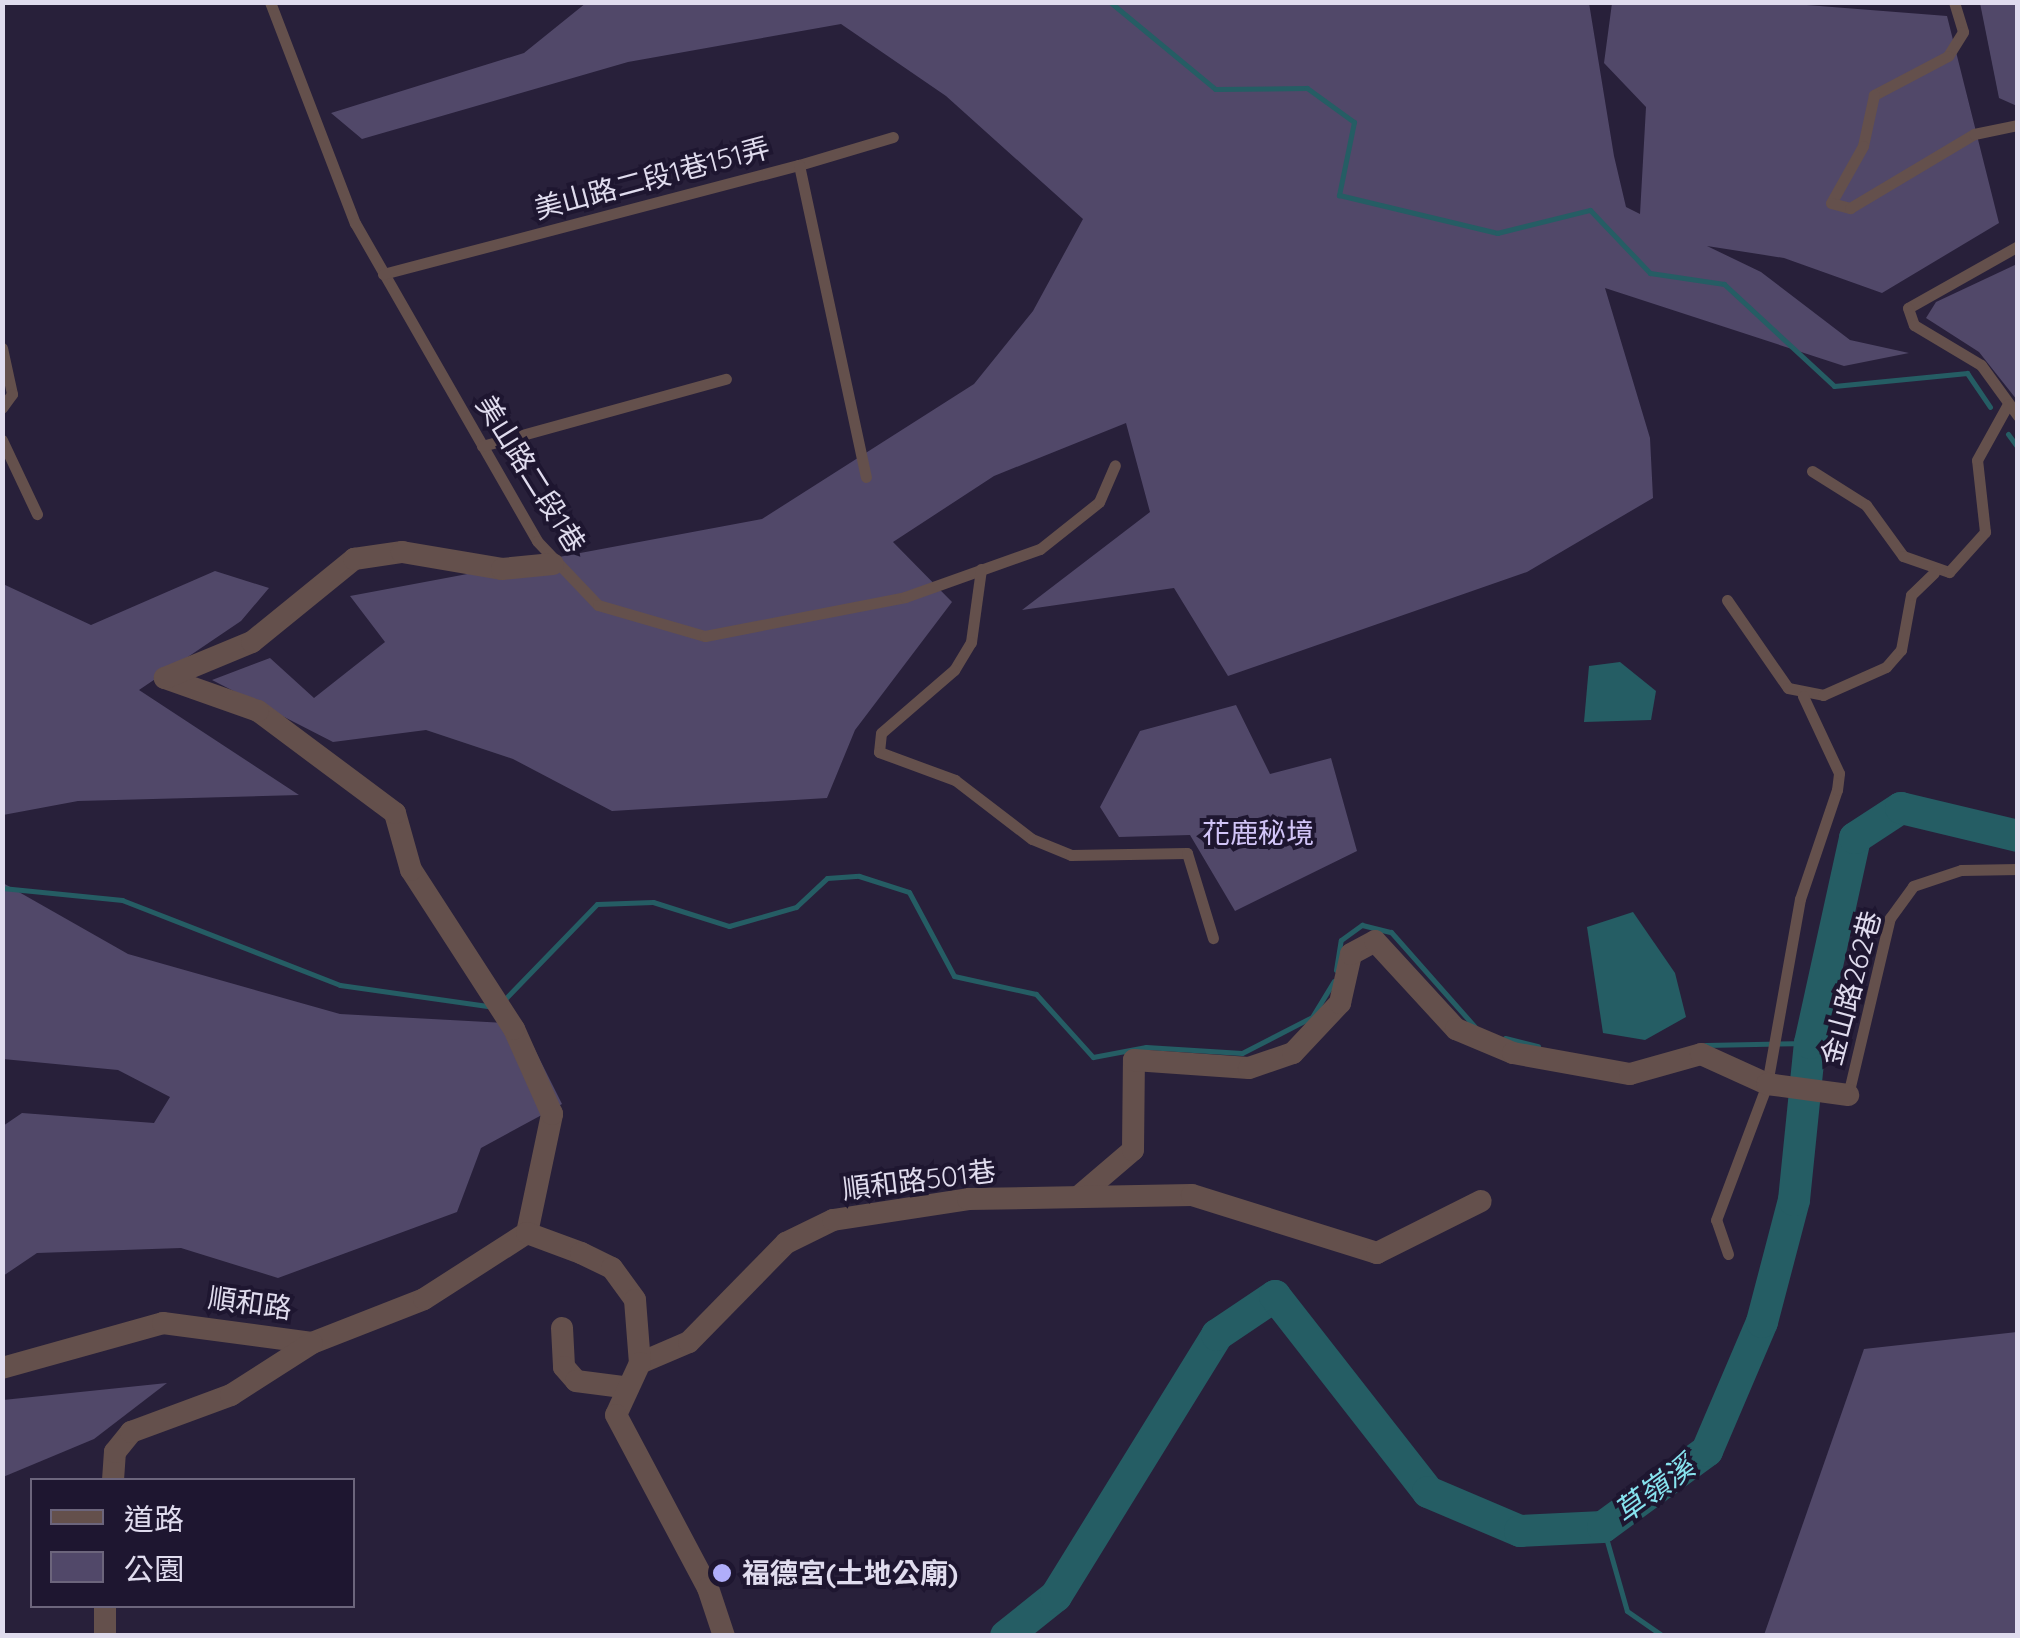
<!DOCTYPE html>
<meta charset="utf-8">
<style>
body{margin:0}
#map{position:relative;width:2020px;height:1638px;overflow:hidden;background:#28203a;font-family:Quicksand,"Noto Sans TC",sans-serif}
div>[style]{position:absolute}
.green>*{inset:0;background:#514869}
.water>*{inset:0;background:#255d64}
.stream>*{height:5px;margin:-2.5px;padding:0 2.5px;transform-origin:2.5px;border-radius:2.5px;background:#255d64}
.river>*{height:32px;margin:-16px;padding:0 16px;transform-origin:16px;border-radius:16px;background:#255d64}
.service>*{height:11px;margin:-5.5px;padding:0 5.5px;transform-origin:5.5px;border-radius:5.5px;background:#64504c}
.minor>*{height:22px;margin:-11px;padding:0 11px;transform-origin:11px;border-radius:11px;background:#64504c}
.dots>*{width:28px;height:28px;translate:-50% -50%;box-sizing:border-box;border:5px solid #1e1630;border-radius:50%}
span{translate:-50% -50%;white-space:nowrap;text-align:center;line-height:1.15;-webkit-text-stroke:8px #1e1630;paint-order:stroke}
.street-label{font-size:28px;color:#e0dcee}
.park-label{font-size:28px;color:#d2c5f8}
.poi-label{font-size:28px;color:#e0dcee;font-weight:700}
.left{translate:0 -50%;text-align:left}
.water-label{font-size:30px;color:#87e3ef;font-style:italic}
.frame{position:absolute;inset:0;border:5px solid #e0dcee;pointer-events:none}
.legend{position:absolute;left:30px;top:1478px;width:325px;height:130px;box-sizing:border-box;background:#1e1630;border:2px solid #6c657c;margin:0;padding:12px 18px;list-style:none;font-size:30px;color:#e0dcee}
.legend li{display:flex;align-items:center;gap:20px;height:50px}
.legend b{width:50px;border:2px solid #6c657c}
</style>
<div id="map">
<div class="green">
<i style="clip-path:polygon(1768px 2px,1947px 16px,1999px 223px,1882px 293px,1784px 258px,1707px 246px,1761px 272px,1850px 340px,1909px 353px,1844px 366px,1605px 288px,1650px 438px,1653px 498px,1527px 572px,1228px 676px,1174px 588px,1022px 610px,1150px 512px,1126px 423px,994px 476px,893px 542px,952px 602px,855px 730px,827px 798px,612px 811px,513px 759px,426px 730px,333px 742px,212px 680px,270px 658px,314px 698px,385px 642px,350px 596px,762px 519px,974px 384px,1033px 311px,1083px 219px,946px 96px,841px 24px,628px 62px,362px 139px,331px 113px,524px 53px,586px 3px,1589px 3px,1614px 156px,1626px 207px,1640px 214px,1646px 107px,1604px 63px,1612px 3px)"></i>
<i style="clip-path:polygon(1980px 3px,2017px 3px,2017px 106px,1999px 98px)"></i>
<i style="clip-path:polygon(2017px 264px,2017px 400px,1979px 352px,1926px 318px,1936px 302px)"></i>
<i style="clip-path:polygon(2px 510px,3px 584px,91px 625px,215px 571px,269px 588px,241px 621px,139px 690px,299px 795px,78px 801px,3px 815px)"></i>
<i style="clip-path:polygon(1236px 705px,1270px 774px,1331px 758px,1357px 851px,1235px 911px,1190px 835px,1119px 837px,1100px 807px,1140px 731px)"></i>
<i style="clip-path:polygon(3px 883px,128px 954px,340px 1014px,522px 1024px,562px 1104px,481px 1148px,457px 1212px,278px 1278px,181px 1248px,37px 1253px,3px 1276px,3px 1126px,22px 1113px,154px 1123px,170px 1097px,118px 1070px,3px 1059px)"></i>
<i style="clip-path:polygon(2017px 1332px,2017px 1635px,1764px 1635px,1864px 1349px)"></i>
<i style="clip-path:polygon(167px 1383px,94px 1439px,3px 1477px,3px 1400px)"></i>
</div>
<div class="water">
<i style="clip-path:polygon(1620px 662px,1656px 691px,1651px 720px,1584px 722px,1589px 666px)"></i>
<i style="clip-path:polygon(1633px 912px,1675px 973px,1686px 1017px,1645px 1040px,1603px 1033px,1587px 927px)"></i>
</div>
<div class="stream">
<i style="left:1110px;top:2px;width:136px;rotate:39.6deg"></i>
<i style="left:1215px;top:89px;width:92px;rotate:-0.6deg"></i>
<i style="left:1307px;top:88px;width:58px;rotate:35.9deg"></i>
<i style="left:1354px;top:122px;width:75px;rotate:101.6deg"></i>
<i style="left:1339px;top:195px;width:163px;rotate:13.5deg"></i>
<i style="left:1497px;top:233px;width:96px;rotate:-13.9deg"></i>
<i style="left:1590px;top:210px;width:87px;rotate:46.4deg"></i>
<i style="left:1650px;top:273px;width:75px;rotate:8.5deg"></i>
<i style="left:1724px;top:284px;width:150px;rotate:42.8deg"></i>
<i style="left:1834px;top:386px;width:134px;rotate:-5.6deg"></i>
<i style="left:1967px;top:373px;width:41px;rotate:55.9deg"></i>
<i style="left:2008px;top:434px;width:17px;rotate:54deg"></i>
<i style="left:2px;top:888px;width:121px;rotate:5.7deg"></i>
<i style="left:122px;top:900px;width:234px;rotate:21.3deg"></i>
<i style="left:340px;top:985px;width:156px;rotate:8.1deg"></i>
<i style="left:1336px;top:970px;width:30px;rotate:-81deg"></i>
<i style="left:1341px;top:940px;width:26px;rotate:-36deg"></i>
<i style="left:1362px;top:925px;width:30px;rotate:14deg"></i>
<i style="left:1391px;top:932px;width:128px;rotate:48.5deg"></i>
<i style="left:503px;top:1001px;width:135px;rotate:-45.9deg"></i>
<i style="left:597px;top:904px;width:56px;rotate:-2deg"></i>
<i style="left:653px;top:902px;width:80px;rotate:17.5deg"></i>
<i style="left:729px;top:926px;width:70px;rotate:-15.8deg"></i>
<i style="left:796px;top:907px;width:42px;rotate:-43.1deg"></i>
<i style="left:827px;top:878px;width:32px;rotate:-4deg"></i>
<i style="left:859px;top:876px;width:52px;rotate:17.7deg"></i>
<i style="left:909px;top:892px;width:95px;rotate:61.8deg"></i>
<i style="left:954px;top:976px;width:84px;rotate:12.4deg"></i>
<i style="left:1036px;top:994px;width:85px;rotate:47.9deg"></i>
<i style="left:1093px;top:1057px;width:54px;rotate:-10.7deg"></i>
<i style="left:1146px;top:1047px;width:96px;rotate:3.6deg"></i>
<i style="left:1242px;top:1053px;width:79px;rotate:-27.2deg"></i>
<i style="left:1312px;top:1017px;width:42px;rotate:-58.6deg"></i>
<i style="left:1505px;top:1038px;width:34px;rotate:14deg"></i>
<i style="left:1705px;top:1045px;width:105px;rotate:-1.1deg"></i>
<i style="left:1603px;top:1527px;width:87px;rotate:74.1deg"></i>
<i style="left:1627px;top:1611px;width:44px;rotate:34.8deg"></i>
</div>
<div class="river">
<i style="left:1006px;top:1636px;width:64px;rotate:-38.7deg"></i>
<i style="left:1056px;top:1596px;width:307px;rotate:-58.3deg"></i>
<i style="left:1217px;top:1335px;width:70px;rotate:-33.9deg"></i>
<i style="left:1275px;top:1296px;width:249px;rotate:52deg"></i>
<i style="left:1428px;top:1492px;width:100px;rotate:23deg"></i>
<i style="left:1520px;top:1531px;width:83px;rotate:-2.8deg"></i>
<i style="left:1603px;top:1527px;width:129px;rotate:-36.2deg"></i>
<i style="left:1707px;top:1451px;width:140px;rotate:-66.9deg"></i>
<i style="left:1762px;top:1322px;width:126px;rotate:-75.3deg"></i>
<i style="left:1794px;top:1200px;width:158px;rotate:-84.2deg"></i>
<i style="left:1810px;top:1043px;width:210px;rotate:-77.6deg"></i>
<i style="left:1855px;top:838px;width:55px;rotate:-33.1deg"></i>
<i style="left:1901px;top:808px;width:120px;rotate:13.5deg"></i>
</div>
<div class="service">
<i style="left:270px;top:2px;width:237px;rotate:69deg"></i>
<i style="left:355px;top:223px;width:366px;rotate:60.2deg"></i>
<i style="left:537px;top:541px;width:88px;rotate:46.4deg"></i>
<i style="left:598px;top:605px;width:111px;rotate:16.2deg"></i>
<i style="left:705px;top:636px;width:204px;rotate:-11deg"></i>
<i style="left:905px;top:597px;width:143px;rotate:-19.6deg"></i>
<i style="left:1040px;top:549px;width:75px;rotate:-38.5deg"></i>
<i style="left:1099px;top:502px;width:40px;rotate:-66.6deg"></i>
<i style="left:1954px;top:2px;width:31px;rotate:73deg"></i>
<i style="left:1963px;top:32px;width:28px;rotate:122deg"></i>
<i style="left:1948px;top:56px;width:84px;rotate:152.2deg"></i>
<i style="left:1874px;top:95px;width:52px;rotate:102.2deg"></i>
<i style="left:1863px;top:146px;width:65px;rotate:119.3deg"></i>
<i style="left:1831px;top:203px;width:20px;rotate:15deg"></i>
<i style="left:1850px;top:208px;width:144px;rotate:-30.8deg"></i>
<i style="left:1974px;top:134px;width:45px;rotate:-11.6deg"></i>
<i style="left:799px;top:165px;width:98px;rotate:-16.6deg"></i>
<i style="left:2018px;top:246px;width:126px;rotate:150.6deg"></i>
<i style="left:1908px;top:308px;width:18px;rotate:71deg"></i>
<i style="left:1914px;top:325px;width:78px;rotate:30.8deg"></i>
<i style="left:1981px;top:365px;width:63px;rotate:54deg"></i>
<i style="left:383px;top:274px;width:430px;rotate:-14.7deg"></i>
<i style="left:799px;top:165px;width:319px;rotate:77.9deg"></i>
<i style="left:2px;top:348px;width:47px;rotate:77.7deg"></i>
<i style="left:12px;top:394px;width:17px;rotate:126deg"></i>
<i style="left:2px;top:440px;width:82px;rotate:64.7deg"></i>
<i style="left:482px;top:446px;width:253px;rotate:-15.4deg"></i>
<i style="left:1812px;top:471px;width:64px;rotate:32.2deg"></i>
<i style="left:1866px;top:505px;width:63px;rotate:54deg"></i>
<i style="left:1903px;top:556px;width:49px;rotate:19.2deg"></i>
<i style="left:1949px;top:572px;width:54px;rotate:-48deg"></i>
<i style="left:1985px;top:532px;width:72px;rotate:-96.3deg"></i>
<i style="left:1977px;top:460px;width:64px;rotate:-61deg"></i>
<i style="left:981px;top:569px;width:74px;rotate:97.8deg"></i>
<i style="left:971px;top:642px;width:33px;rotate:121deg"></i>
<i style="left:954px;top:670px;width:96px;rotate:139.2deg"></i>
<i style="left:881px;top:733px;width:19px;rotate:96deg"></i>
<i style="left:879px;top:752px;width:81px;rotate:20.2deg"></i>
<i style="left:955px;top:780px;width:97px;rotate:37.5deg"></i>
<i style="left:1032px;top:839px;width:42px;rotate:22.3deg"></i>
<i style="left:1071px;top:855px;width:116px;rotate:-1deg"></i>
<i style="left:1187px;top:853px;width:89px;rotate:73deg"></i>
<i style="left:1727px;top:600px;width:107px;rotate:55.3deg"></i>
<i style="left:1788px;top:688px;width:36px;rotate:11deg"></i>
<i style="left:1823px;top:695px;width:69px;rotate:-24deg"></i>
<i style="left:1886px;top:667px;width:23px;rotate:-49deg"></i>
<i style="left:1901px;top:650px;width:56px;rotate:-79.7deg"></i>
<i style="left:1911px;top:595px;width:32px;rotate:-44deg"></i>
<i style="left:1848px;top:1095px;width:182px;rotate:-76.7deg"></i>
<i style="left:1890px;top:918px;width:39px;rotate:-54deg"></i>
<i style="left:1913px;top:886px;width:51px;rotate:-18.4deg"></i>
<i style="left:1961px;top:870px;width:57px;rotate:-1deg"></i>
<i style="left:1728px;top:1254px;width:36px;rotate:-109deg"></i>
<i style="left:1716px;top:1220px;width:145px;rotate:-69.4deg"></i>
<i style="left:1767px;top:1084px;width:188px;rotate:-79.9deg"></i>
<i style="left:1800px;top:899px;width:115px;rotate:-71.3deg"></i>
<i style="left:1837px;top:790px;width:17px;rotate:-83deg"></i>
<i style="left:1839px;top:773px;width:85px;rotate:-115.1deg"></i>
</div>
<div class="minor">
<i style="left:1078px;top:1197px;width:72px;rotate:-40.5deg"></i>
<i style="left:1133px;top:1150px;width:90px;rotate:-89.4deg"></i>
<i style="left:1134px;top:1060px;width:115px;rotate:4deg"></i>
<i style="left:1249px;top:1068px;width:46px;rotate:-18.8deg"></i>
<i style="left:1293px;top:1053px;width:69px;rotate:-46.8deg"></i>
<i style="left:1340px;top:1003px;width:50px;rotate:-77.3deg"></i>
<i style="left:1351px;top:954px;width:27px;rotate:-28deg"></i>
<i style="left:1375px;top:941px;width:120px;rotate:47.4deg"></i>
<i style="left:1456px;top:1029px;width:62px;rotate:22.8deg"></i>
<i style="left:1513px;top:1053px;width:119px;rotate:10.2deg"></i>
<i style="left:1630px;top:1074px;width:74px;rotate:-15.7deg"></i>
<i style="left:1701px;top:1054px;width:72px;rotate:24.4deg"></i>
<i style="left:1767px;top:1084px;width:82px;rotate:7.7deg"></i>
<i style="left:527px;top:1233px;width:122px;rotate:-78.1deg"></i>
<i style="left:552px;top:1114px;width:93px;rotate:-114.1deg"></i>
<i style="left:514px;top:1029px;width:189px;rotate:-122.9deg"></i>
<i style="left:411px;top:870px;width:59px;rotate:-105.7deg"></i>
<i style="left:395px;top:813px;width:171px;rotate:-143.3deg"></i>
<i style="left:258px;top:711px;width:99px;rotate:-160.5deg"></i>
<i style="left:165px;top:678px;width:94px;rotate:-22.5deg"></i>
<i style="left:252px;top:642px;width:132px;rotate:-39.1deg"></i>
<i style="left:354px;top:559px;width:49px;rotate:-8.3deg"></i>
<i style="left:402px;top:552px;width:101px;rotate:9.6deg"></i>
<i style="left:502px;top:569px;width:51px;rotate:-5.6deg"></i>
<i style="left:562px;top:1328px;width:39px;rotate:87deg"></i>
<i style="left:564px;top:1367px;width:18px;rotate:49deg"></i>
<i style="left:576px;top:1381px;width:47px;rotate:7.3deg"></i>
<i style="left:640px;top:1363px;width:53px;rotate:-23.2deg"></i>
<i style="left:689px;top:1342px;width:139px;rotate:-45.6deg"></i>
<i style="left:786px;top:1243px;width:52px;rotate:-26.1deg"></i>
<i style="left:833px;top:1220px;width:137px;rotate:-8.8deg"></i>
<i style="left:968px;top:1199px;width:224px;rotate:-1deg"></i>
<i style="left:1192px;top:1195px;width:194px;rotate:17.4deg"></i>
<i style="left:1377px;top:1253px;width:116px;rotate:-26.6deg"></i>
<i style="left:2px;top:1368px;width:167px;rotate:-15.6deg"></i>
<i style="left:163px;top:1323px;width:150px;rotate:7.6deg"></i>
<i style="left:312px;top:1343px;width:120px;rotate:-21.4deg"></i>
<i style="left:424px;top:1299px;width:122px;rotate:-32.7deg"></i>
<i style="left:527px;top:1233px;width:58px;rotate:20.3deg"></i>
<i style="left:581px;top:1253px;width:34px;rotate:26deg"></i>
<i style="left:612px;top:1268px;width:39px;rotate:54deg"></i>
<i style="left:635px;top:1300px;width:63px;rotate:85.5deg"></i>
<i style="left:640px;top:1363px;width:57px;rotate:114.8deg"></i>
<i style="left:616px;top:1415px;width:196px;rotate:62deg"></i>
<i style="left:708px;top:1588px;width:51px;rotate:71.6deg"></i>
<i style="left:113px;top:1480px;width:28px;rotate:-86deg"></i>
<i style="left:115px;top:1452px;width:26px;rotate:-51deg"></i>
<i style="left:131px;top:1432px;width:107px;rotate:-20.3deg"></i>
<i style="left:231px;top:1395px;width:96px;rotate:-32.7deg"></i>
<i style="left:105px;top:1636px;width:30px;rotate:-90deg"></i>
</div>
<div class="dots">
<i style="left:722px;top:1573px;background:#b0aefa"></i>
</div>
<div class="street-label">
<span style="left:652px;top:178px;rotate:-15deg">美山路二段1巷151弄</span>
<span style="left:531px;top:474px;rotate:58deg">美山路二段1巷</span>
<span style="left:1851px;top:988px;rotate:-75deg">金山路262巷</span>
<span style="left:919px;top:1180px;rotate:-7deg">順和路501巷</span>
<span style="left:250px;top:1303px;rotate:8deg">順和路</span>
</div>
<div class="park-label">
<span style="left:1258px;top:833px">花鹿秘境</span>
</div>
<div class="poi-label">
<span class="left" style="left:742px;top:1573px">福德宮(土地公廟)</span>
</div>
<div class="water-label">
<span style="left:1654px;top:1489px;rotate:-36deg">草嶺溪</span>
</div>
<div class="frame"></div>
<ul class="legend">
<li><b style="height:12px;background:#64504c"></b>道路</li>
<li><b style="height:28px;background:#514869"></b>公園</li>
</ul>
</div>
